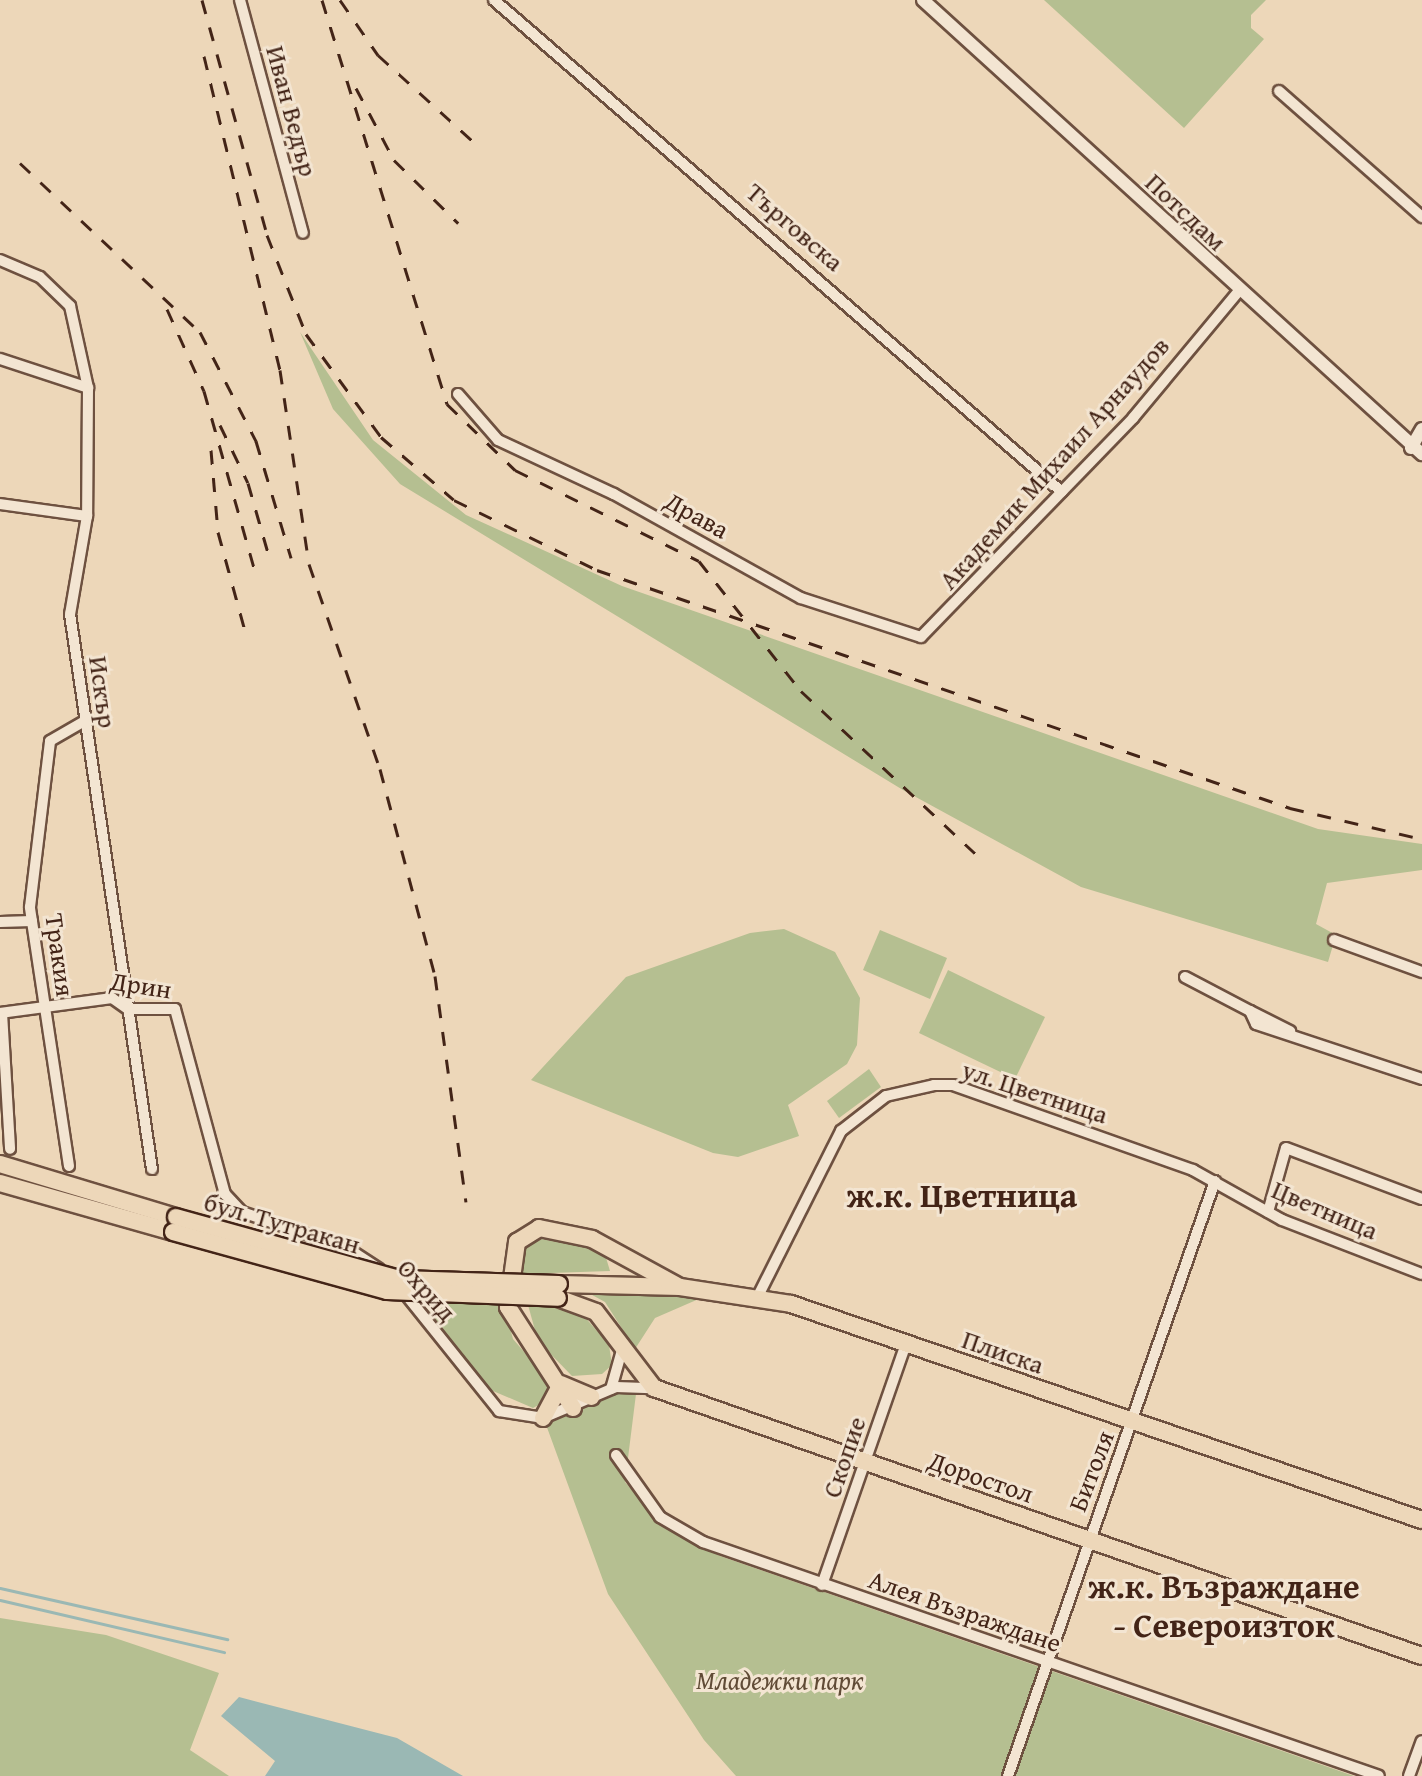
<!DOCTYPE html>
<meta charset="utf-8">
<style>
body{margin:0}
#map{position:relative;width:1422px;height:1776px;overflow:hidden;background:#edd7b9;font-family:"Gentium Book Plus",serif}
div>[style]{position:absolute}
.green>*{inset:0;background:#b5bf91}
.water>*{inset:0;background:#9ab8b4}
.stream>*{height:3px;margin:-1.5px;padding:0 1.5px;transform-origin:1.5px;border-radius:1.5px;background:#9ab8b4}
.roads{filter:drop-shadow(2px 0 #6e5140) drop-shadow(-2px 0 #6e5140) drop-shadow(0 2px #6e5140) drop-shadow(0 -2px #6e5140)}
.minor>*{height:10px;margin:-5px;padding:0 5px;transform-origin:5px;border-radius:5px;background:#f3e5d2}
.tertiary>*{height:12px;margin:-6px;padding:0 6px;transform-origin:6px;border-radius:6px;background:#f3e5d2}
.primary>*{height:16px;margin:-8px;padding:0 8px;transform-origin:8px;border-radius:8px;background:#edd7b9}
.rail>*{height:3px;margin-top:-1.5px;transform-origin:0;background:repeating-linear-gradient(90deg,#432417 0 14px,transparent 0 28px)}
.bridges{filter:drop-shadow(2px 0 #432417) drop-shadow(-2px 0 #432417) drop-shadow(0 2px #432417) drop-shadow(0 -2px #432417)}
.primary-bridge>*{height:16px;margin:-8px;padding:0 8px;transform-origin:8px;border-radius:8px;background:#edd7b9}
span{translate:-50% -50%;white-space:nowrap;text-align:center;line-height:1.15;-webkit-text-stroke:6px #f3e5d2;paint-order:stroke}
.street-label{font-size:26px;color:#432417}
.park-label{font-size:26px;color:#604b36;font-style:italic}
.district-label{font-size:34px;color:#432417;font-weight:700}
</style>
<div id="map">
<div class="green">
<i style="clip-path:polygon(1044px 0,1266px 0,1251px 15px,1251px 28px,1264px 39px,1184px 128px)"></i>
<i style="clip-path:polygon(300px 332px,373px 440px,466px 515px,622px 586px,1318px 829px,1422px 844px,1422px 870px,1327px 883px,1316px 924px,1336px 935px,1328px 962px,1081px 887px,903px 790px,400px 484px,333px 409px)"></i>
<i style="clip-path:polygon(784px 929px,835px 952px,860px 998px,857px 1045px,847px 1064px,788px 1105px,799px 1136px,738px 1157px,713px 1153px,531px 1080px,626px 977px,750px 933px)"></i>
<i style="clip-path:polygon(880px 930px,947px 958px,930px 999px,863px 970px)"></i>
<i style="clip-path:polygon(948px 970px,1045px 1017px,1015px 1079px,919px 1033px)"></i>
<i style="clip-path:polygon(869px 1069px,881px 1087px,839px 1118px,827px 1101px)"></i>
<i style="clip-path:polygon(542px 1239px,604px 1251px,610px 1271px,521px 1274px,521px 1249px)"></i>
<i style="clip-path:polygon(662px 1289px,701px 1298px,655px 1318px,635px 1349px,605px 1302px,583px 1290px)"></i>
<i style="clip-path:polygon(418px 1295px,503px 1301px,513px 1339px,551px 1383px,546px 1401px,533px 1408px,486px 1388px)"></i>
<i style="clip-path:polygon(558px 1304px,578px 1309px,609px 1345px,612px 1365px,602px 1374px,572px 1376px,538px 1341px,528px 1305px)"></i>
<i style="clip-path:polygon(637px 1386px,625px 1482px,657px 1520px,720px 1556px,1354px 1776px,736px 1776px,704px 1740px,608px 1594px,545px 1422px)"></i>
<i style="clip-path:polygon(0 1618px,106px 1635px,219px 1673px,190px 1750px,229px 1776px,0 1776px)"></i>
</div>
<div class="water">
<i style="clip-path:polygon(239px 1697px,397px 1738px,463px 1776px,265px 1776px,275px 1761px,221px 1716px)"></i>
</div>
<div class="stream">
<i style="left:0;top:1588px;width:233px;rotate:12.7deg"></i>
<i style="left:0;top:1600px;width:230px;rotate:13.1deg"></i>
</div>
<div class="roads">
<div class="minor">
<i style="left:240px;top:0;width:241px;rotate:74.9deg"></i>
<i style="left:494px;top:0;width:751px;rotate:40.9deg"></i>
<i style="left:1279px;top:91px;width:191px;rotate:41.4deg"></i>
<i style="left:0;top:260px;width:43px;rotate:23deg"></i>
<i style="left:40px;top:277px;width:42px;rotate:44deg"></i>
<i style="left:70px;top:306px;width:84px;rotate:77.6deg"></i>
<i style="left:88px;top:388px;width:128px;rotate:90.4deg"></i>
<i style="left:87px;top:516px;width:99px;rotate:99.8deg"></i>
<i style="left:70px;top:614px;width:561px;rotate:81.6deg"></i>
<i style="left:0;top:359px;width:93px;rotate:18.2deg"></i>
<i style="left:458px;top:394px;width:61px;rotate:49deg"></i>
<i style="left:498px;top:440px;width:128px;rotate:25deg"></i>
<i style="left:614px;top:494px;width:214px;rotate:29.1deg"></i>
<i style="left:801px;top:598px;width:126px;rotate:18deg"></i>
<i style="left:921px;top:637px;width:305px;rotate:-45.9deg"></i>
<i style="left:1133px;top:418px;width:165px;rotate:-50.2deg"></i>
<i style="left:0;top:504px;width:88px;rotate:7.9deg"></i>
<i style="left:0;top:922px;width:32px;rotate:-2deg"></i>
<i style="left:1334px;top:940px;width:94px;rotate:20deg"></i>
<i style="left:1185px;top:977px;width:73px;rotate:27.6deg"></i>
<i style="left:1250px;top:1011px;width:14px;rotate:65deg"></i>
<i style="left:1256px;top:1024px;width:175px;rotate:18.3deg"></i>
<i style="left:1250px;top:1011px;width:45px;rotate:26.6deg"></i>
<i style="left:0;top:1013px;width:113px;rotate:-7.6deg"></i>
<i style="left:112px;top:998px;width:19px;rotate:35deg"></i>
<i style="left:128px;top:1009px;width:47px"></i>
<i style="left:175px;top:1009px;width:192px;rotate:74.9deg"></i>
<i style="left:225px;top:1194px;width:25px;rotate:47deg"></i>
<i style="left:242px;top:1212px;width:111px;rotate:18.9deg"></i>
<i style="left:347px;top:1248px;width:38px;rotate:33deg"></i>
<i style="left:2px;top:1013px;width:136px;rotate:86.6deg"></i>
<i style="left:69px;top:1166px;width:262px;rotate:-98.6deg"></i>
<i style="left:30px;top:907px;width:167px;rotate:-83.1deg"></i>
<i style="left:50px;top:741px;width:39px;rotate:-30deg"></i>
<i style="left:1268px;top:1212px;width:66px;rotate:-74.3deg"></i>
<i style="left:1286px;top:1148px;width:145px;rotate:20.6deg"></i>
<i style="left:403px;top:1291px;width:154px;rotate:51.3deg"></i>
<i style="left:499px;top:1411px;width:45px;rotate:9deg"></i>
<i style="left:543px;top:1418px;width:79px;rotate:-23deg"></i>
<i style="left:616px;top:1387px;width:36px;rotate:2deg"></i>
<i style="left:758px;top:1296px;width:185px;rotate:-63.3deg"></i>
<i style="left:841px;top:1131px;width:57px;rotate:-37.9deg"></i>
<i style="left:886px;top:1096px;width:49px;rotate:-12.9deg"></i>
<i style="left:934px;top:1085px;width:19px"></i>
<i style="left:953px;top:1085px;width:255px;rotate:19.5deg"></i>
<i style="left:1193px;top:1170px;width:102px;rotate:29.3deg"></i>
<i style="left:1282px;top:1220px;width:150px;rotate:21.1deg"></i>
<i style="left:611px;top:1389px;width:41px;rotate:-74.2deg"></i>
<i style="left:616px;top:1455px;width:76px;rotate:54.6deg"></i>
<i style="left:660px;top:1517px;width:50px;rotate:30.2deg"></i>
<i style="left:703px;top:1542px;width:715px;rotate:19.09deg"></i>
<i style="left:822px;top:1585px;width:255px;rotate:-70.8deg"></i>
<i style="left:1008px;top:1776px;width:630px;rotate:-70.82deg"></i>
<i style="left:1409px;top:1776px;width:37px;rotate:-70deg"></i>
</div>
<div class="tertiary">
<i style="left:923px;top:0;width:675px;rotate:42.3deg"></i>
<i style="left:1411px;top:448px;width:22px;rotate:-60deg"></i>
</div>
<div class="primary">
<i style="left:0;top:1164px;width:184px;rotate:16.8deg"></i>
<i style="left:0;top:1183px;width:180px;rotate:15.8deg"></i>
<i style="left:559px;top:1284px;width:121px;rotate:1.4deg"></i>
<i style="left:680px;top:1287px;width:112px;rotate:8.7deg"></i>
<i style="left:791px;top:1304px;width:667px;rotate:18.9deg"></i>
<i style="left:558px;top:1298px;width:40px;rotate:20.2deg"></i>
<i style="left:596px;top:1312px;width:96px;rotate:52.7deg"></i>
<i style="left:654px;top:1388px;width:813px;rotate:19.24deg"></i>
<i style="left:561px;top:1384px;width:33px;rotate:23deg"></i>
<i style="left:573px;top:1408px;width:120px;rotate:-122.8deg"></i>
<i style="left:508px;top:1307px;width:66px;rotate:-82.1deg"></i>
<i style="left:517px;top:1242px;width:26px;rotate:-32deg"></i>
<i style="left:539px;top:1228px;width:54px;rotate:11.7deg"></i>
<i style="left:592px;top:1239px;width:98px;rotate:28.7deg"></i>
<i style="left:543px;top:1418px;width:34px;rotate:-62deg"></i>
</div>
</div>
<div class="rail">
<i style="left:202px;top:0;width:244px;rotate:74.5deg"></i>
<i style="left:267px;top:235px;width:106px;rotate:68.5deg"></i>
<i style="left:306px;top:334px;width:127px;rotate:53.9deg"></i>
<i style="left:381px;top:437px;width:96px;rotate:40.8deg"></i>
<i style="left:454px;top:500px;width:159px;rotate:26.1deg"></i>
<i style="left:597px;top:570px;width:733px;rotate:18.95deg"></i>
<i style="left:1290px;top:808px;width:136px;rotate:13.2deg"></i>
<i style="left:322px;top:0;width:423px;rotate:72.8deg"></i>
<i style="left:447px;top:404px;width:95px;rotate:44.1deg"></i>
<i style="left:515px;top:470px;width:205px;rotate:26.3deg"></i>
<i style="left:699px;top:561px;width:165px;rotate:51.9deg"></i>
<i style="left:801px;top:691px;width:243px;rotate:43deg"></i>
<i style="left:340px;top:0;width:67px;rotate:55.4deg"></i>
<i style="left:378px;top:55px;width:134px;rotate:42.3deg"></i>
<i style="left:204px;top:56px;width:323px;rotate:76.4deg"></i>
<i style="left:280px;top:370px;width:196px;rotate:81.5deg"></i>
<i style="left:309px;top:564px;width:217px;rotate:70.9deg"></i>
<i style="left:380px;top:769px;width:214px;rotate:75.1deg"></i>
<i style="left:435px;top:976px;width:228px;rotate:82.2deg"></i>
<i style="left:356px;top:88px;width:81px;rotate:62.2deg"></i>
<i style="left:394px;top:160px;width:90px;rotate:44.5deg"></i>
<i style="left:20px;top:163px;width:247px;rotate:43.2deg"></i>
<i style="left:200px;top:332px;width:123px;rotate:62.8deg"></i>
<i style="left:256px;top:441px;width:122px;rotate:73.3deg"></i>
<i style="left:167px;top:309px;width:90px;rotate:65.7deg"></i>
<i style="left:204px;top:391px;width:184px;rotate:74.2deg"></i>
<i style="left:220px;top:425px;width:64px;rotate:64.2deg"></i>
<i style="left:248px;top:483px;width:83px;rotate:74deg"></i>
<i style="left:211px;top:450px;width:82px;rotate:85.1deg"></i>
<i style="left:218px;top:532px;width:110px;rotate:74.7deg"></i>
</div>
<div class="bridges">
<div class="primary-bridge">
<i style="left:176px;top:1217px;width:232px;rotate:15.5deg"></i>
<i style="left:400px;top:1279px;width:159px;rotate:1.8deg"></i>
<i style="left:173px;top:1232px;width:222px;rotate:15.4deg"></i>
<i style="left:387px;top:1291px;width:171px;rotate:2.3deg"></i>
</div>
</div>
<div class="street-label">
<span style="left:292px;top:111px;rotate:75deg">Иван Ведър</span>
<span style="left:1186px;top:212px;rotate:43deg">Потсдам</span>
<span style="left:795px;top:227px;rotate:41deg">Търговска</span>
<span style="left:1054px;top:463px;rotate:-48deg">Академик Михаил Арнаудов</span>
<span style="left:697px;top:515px;rotate:29deg">Драва</span>
<span style="left:103px;top:692px;rotate:82deg">Искър</span>
<span style="left:60px;top:955px;rotate:82deg">Тракия</span>
<span style="left:141px;top:985px;rotate:9deg">Дрин</span>
<span style="left:1035px;top:1092px;rotate:18deg">ул. Цветница</span>
<span style="left:1325px;top:1210px;rotate:23deg">Цветница</span>
<span style="left:282px;top:1223px;rotate:16deg">бул. Тутракан</span>
<span style="left:427px;top:1290px;rotate:48deg">Охрид</span>
<span style="left:1003px;top:1352px;rotate:19deg">Плиска</span>
<span style="left:844px;top:1457px;rotate:-71deg">Скопие</span>
<span style="left:1091px;top:1471px;rotate:-69deg">Битоля</span>
<span style="left:981px;top:1477px;rotate:19deg">Доростол</span>
<span style="left:965px;top:1611px;rotate:19deg">Алея Възраждане</span>
</div>
<div class="park-label">
<span style="left:780px;top:1680px">Младежки парк</span>
</div>
<div class="district-label">
<span style="left:962px;top:1195px">ж.к. Цветница</span>
<span style="left:1224px;top:1605px">ж.к. Възраждане<br>- Североизток</span>
</div>
</div>
